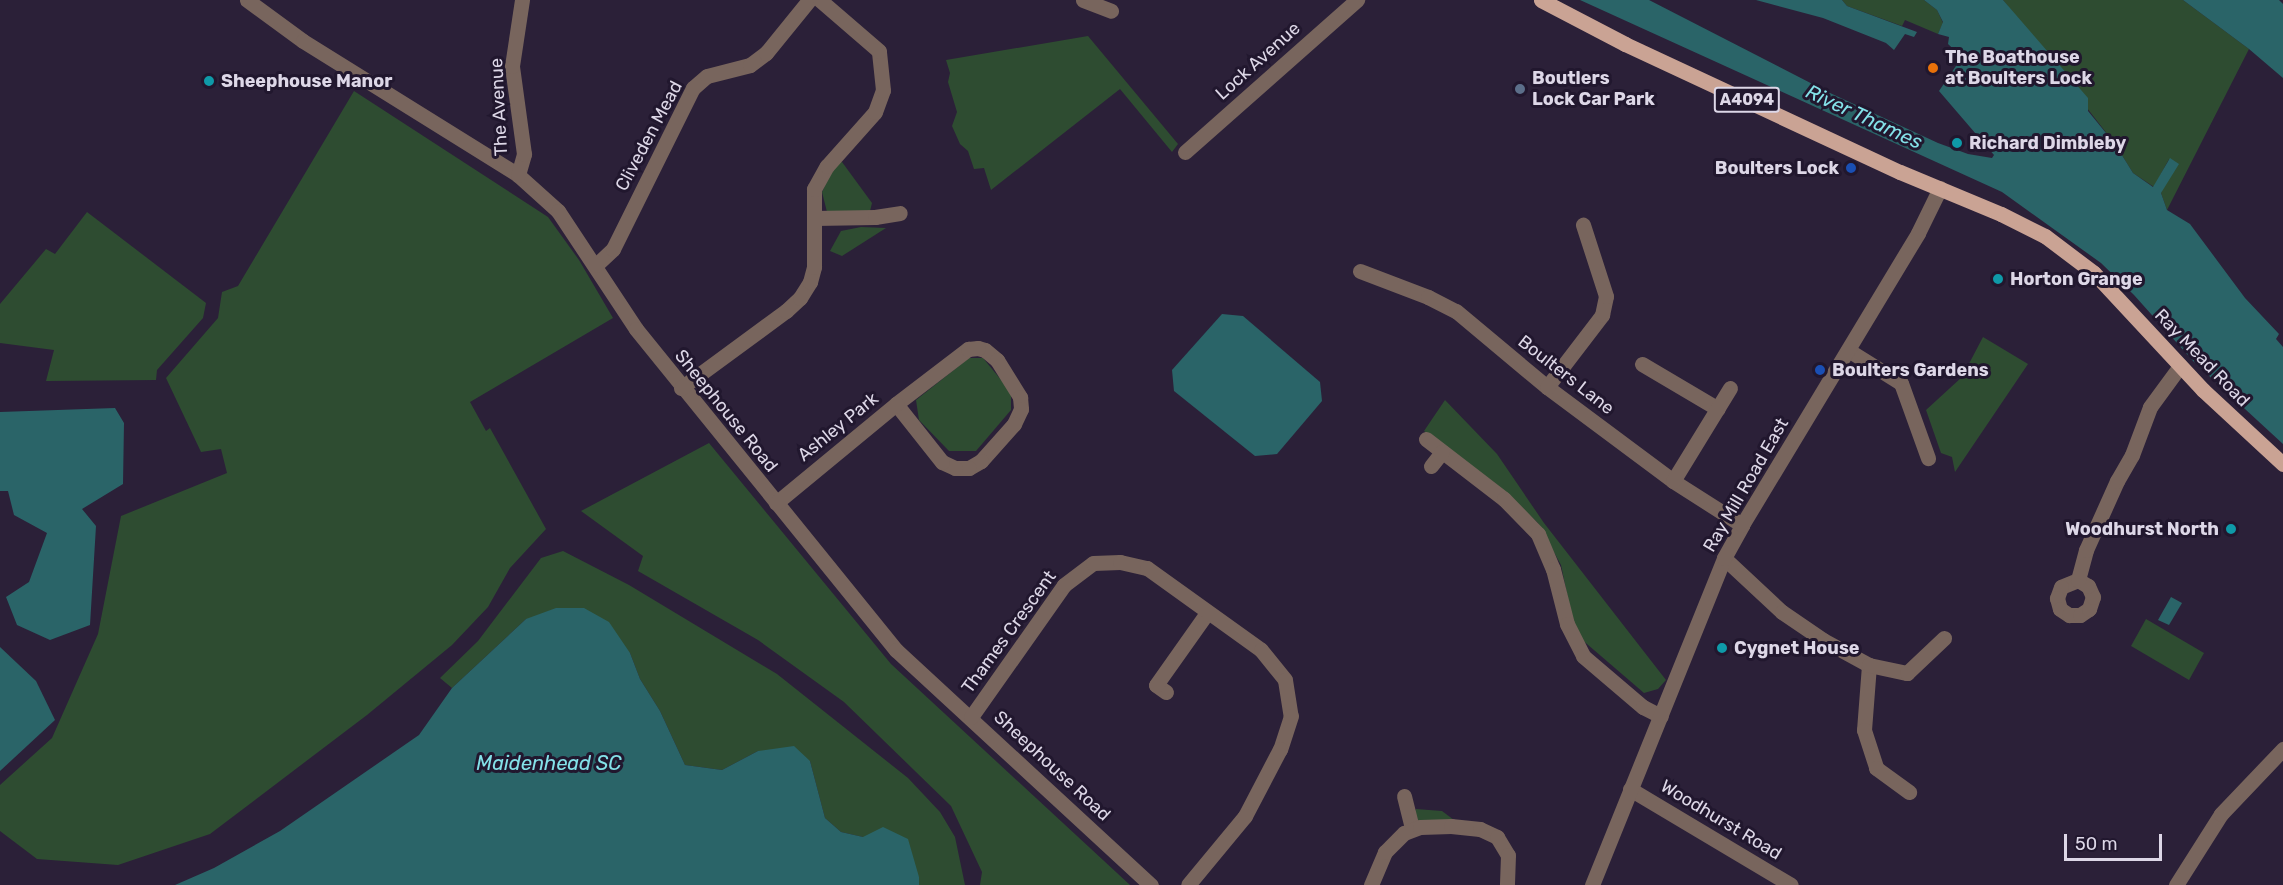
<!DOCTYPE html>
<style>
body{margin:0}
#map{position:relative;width:2283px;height:885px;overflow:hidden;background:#2b2038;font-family:Rubik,sans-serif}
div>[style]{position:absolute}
.green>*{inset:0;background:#2e4c31}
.water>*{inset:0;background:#2a6468}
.minor>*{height:15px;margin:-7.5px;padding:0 7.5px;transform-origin:7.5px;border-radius:7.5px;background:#78655d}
.major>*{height:15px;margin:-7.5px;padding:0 7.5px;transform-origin:7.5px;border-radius:7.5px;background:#caa394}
.dots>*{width:16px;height:16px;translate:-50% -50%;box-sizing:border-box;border:3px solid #21172e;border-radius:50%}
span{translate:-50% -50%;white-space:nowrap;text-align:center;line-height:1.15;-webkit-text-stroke:6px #21172e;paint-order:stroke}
.shield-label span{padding:2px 4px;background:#21172e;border:2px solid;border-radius:4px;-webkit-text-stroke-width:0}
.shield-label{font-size:16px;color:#ddd7e7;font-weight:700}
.poi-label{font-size:18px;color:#ddd7e7;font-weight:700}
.left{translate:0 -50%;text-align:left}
.right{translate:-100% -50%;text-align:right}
.street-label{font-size:18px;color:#ddd7e7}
.water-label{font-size:20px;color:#84e2e9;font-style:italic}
.scale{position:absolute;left:2064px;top:834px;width:98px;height:27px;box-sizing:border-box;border:3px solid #ddd7e7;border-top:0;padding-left:8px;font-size:18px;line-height:21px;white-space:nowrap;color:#ddd7e7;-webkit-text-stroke:4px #21172e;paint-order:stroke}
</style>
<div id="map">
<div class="green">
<i style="clip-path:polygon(1842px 0,1924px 0,1937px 10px,1943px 23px,1938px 34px,1905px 20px,1902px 26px,1847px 6px)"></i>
<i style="clip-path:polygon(2003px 0,2183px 0,2249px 49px,2167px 210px,2161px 193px,2169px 159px,2154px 187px,2133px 173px,2115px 144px)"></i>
<i style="clip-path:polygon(1088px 36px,1178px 144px,1172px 152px,1120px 89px,991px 190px,984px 168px,974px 169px,968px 151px,960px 144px,952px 126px,957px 112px,948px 82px,950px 73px,946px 60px)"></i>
<i style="clip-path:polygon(354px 91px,548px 217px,579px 260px,613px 318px,470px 402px,486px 431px,490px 428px,546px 529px,510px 568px,488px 607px,452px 645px,367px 715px,210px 834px,118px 865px,37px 859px,0 831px,0 785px,52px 738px,98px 634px,121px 516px,227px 473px,221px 449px,201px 452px,166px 378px,218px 318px,222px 292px,238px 286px)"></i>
<i style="clip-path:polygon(842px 162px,872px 203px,870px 211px,827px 212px,822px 192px,835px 163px)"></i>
<i style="clip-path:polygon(87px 212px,206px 303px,203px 318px,157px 370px,156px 380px,46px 381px,54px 350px,0 343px,0 304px,46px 249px,55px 254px)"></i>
<i style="clip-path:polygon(861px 227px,886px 228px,842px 256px,830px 251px,841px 231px)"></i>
<i style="clip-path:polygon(1983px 337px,2028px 364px,1955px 472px,1952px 457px,1941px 453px,1926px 410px,1962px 377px)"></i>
<i style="clip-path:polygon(969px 358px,983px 358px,1011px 392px,1011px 410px,976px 451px,949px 451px,919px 420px,916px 400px)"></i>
<i style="clip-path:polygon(1445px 400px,1497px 454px,1544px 523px,1666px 680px,1658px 689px,1644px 693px,1580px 638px,1571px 613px,1561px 565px,1538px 523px,1495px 483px,1424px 431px)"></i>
<i style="clip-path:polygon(709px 443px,891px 664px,1130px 885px,980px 885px,982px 872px,951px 806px,844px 702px,758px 640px,638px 571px,643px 556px,581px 511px)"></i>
<i style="clip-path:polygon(563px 551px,629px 585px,777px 674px,908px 778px,940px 812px,955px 837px,965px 885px,919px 885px,919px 877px,863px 837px,841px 832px,825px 818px,810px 761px,758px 751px,722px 770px,685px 765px,660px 711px,640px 679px,630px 653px,526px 619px,452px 688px,440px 678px,478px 641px,541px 558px)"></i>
<i style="clip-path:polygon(2146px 619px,2204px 653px,2189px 680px,2131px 646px)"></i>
<i style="clip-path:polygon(1416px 809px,1442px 811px,1458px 823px,1418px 824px,1414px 813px)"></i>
</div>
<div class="water">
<i style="clip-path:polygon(1580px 0,1649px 0,1830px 93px,1938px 143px,1968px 154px,1992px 158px,1994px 155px,1939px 91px,1962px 57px,1948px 44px,1949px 37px,1938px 34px,1943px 22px,1937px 10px,1924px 0,2003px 0,2088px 98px,2088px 111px,2115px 144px,2133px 173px,2153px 187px,2170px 158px,2179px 164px,2161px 193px,2167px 210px,2190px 224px,2245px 298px,2279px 334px,2276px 339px,2283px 347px,2283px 444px,2194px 362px,2134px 295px,2101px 263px,2002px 192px)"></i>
<i style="clip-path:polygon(1756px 0,1842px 0,1847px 6px,1917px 32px,1914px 37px,1905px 34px,1894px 50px,1886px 43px,1823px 18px)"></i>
<i style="clip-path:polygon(2183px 0,2279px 0,2283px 4px,2283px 78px,2249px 49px)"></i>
<i style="clip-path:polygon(1222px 314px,1243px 316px,1320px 382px,1322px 401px,1277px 454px,1255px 456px,1174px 391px,1172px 370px)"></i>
<i style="clip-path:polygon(115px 408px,124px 423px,123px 484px,82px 509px,96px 526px,90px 625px,50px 640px,17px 625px,6px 597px,29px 582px,47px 533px,14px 515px,8px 491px,0 491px,0 412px)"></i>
<i style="clip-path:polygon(2171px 597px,2182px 603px,2169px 625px,2158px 620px)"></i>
<i style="clip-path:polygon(556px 608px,584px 608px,609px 622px,630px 653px,640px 679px,660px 711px,685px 765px,722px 770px,758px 751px,794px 746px,810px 761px,825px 818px,841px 832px,863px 837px,883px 827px,908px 839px,919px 877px,919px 885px,175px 885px,214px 868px,280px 831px,419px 735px,452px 688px,526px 619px)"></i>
<i style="clip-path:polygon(0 647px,36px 681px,55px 720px,0 771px)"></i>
</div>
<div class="minor">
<i style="left:247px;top:0;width:69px;rotate:36.2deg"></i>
<i style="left:303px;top:41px;width:253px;rotate:31.9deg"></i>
<i style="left:518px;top:175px;width:54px;rotate:42deg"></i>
<i style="left:558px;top:211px;width:141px;rotate:56.5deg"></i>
<i style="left:636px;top:329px;width:413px;rotate:51deg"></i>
<i style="left:896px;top:650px;width:347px;rotate:42.7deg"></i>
<i style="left:1083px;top:0;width:30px;rotate:21deg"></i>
<i style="left:1185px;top:152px;width:230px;rotate:-41.5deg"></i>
<i style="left:518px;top:175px;width:22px;rotate:-74deg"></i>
<i style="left:524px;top:154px;width:89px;rotate:-97.8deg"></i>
<i style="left:512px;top:66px;width:67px;rotate:-81.4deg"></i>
<i style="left:814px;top:218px;width:61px;rotate:-0.9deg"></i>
<i style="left:875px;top:217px;width:25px;rotate:-9deg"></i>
<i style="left:596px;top:265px;width:23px;rotate:-43deg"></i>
<i style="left:613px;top:249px;width:180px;rotate:-63.6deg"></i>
<i style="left:693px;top:88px;width:18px;rotate:-41deg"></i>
<i style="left:707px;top:76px;width:44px;rotate:-14.3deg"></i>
<i style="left:750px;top:65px;width:20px;rotate:-37deg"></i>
<i style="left:766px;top:53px;width:68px;rotate:-50.9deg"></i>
<i style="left:1360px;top:271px;width:73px;rotate:20.9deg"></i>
<i style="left:1428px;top:297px;width:31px;rotate:27deg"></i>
<i style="left:1456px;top:311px;width:119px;rotate:39.9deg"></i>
<i style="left:1547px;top:387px;width:157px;rotate:36.7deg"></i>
<i style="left:1673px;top:481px;width:82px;rotate:32.5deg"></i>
<i style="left:978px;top:348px;width:7px;rotate:16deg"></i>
<i style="left:985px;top:350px;width:16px;rotate:40deg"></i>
<i style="left:997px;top:360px;width:44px;rotate:58.1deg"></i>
<i style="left:1020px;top:397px;width:12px;rotate:85deg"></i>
<i style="left:1021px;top:409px;width:17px;rotate:115deg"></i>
<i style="left:1014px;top:424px;width:50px;rotate:131.7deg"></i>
<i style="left:981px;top:461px;width:14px;rotate:150deg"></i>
<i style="left:969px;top:468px;width:14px;rotate:180deg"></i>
<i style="left:955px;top:468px;width:14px;rotate:-155deg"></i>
<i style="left:942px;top:462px;width:74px;rotate:-128.4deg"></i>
<i style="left:896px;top:404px;width:91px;rotate:-37.4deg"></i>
<i style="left:968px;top:349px;width:10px;rotate:-6deg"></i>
<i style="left:1848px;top:350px;width:62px;rotate:31.9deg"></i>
<i style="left:1901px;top:383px;width:80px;rotate:70.2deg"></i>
<i style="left:1642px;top:364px;width:88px;rotate:30.6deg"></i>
<i style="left:1547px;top:387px;width:91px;rotate:-52.6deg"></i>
<i style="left:1602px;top:315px;width:19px;rotate:-78deg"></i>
<i style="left:1606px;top:296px;width:75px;rotate:-107.9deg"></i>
<i style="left:681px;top:388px;width:130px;rotate:-36.3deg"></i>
<i style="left:786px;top:311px;width:19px;rotate:-43deg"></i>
<i style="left:800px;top:298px;width:19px;rotate:-58deg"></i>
<i style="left:810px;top:282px;width:16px;rotate:-75deg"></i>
<i style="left:814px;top:267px;width:78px;rotate:-90deg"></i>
<i style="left:814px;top:189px;width:26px;rotate:-61deg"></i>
<i style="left:827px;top:166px;width:72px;rotate:-48.4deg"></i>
<i style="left:875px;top:112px;width:23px;rotate:-70deg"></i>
<i style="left:883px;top:90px;width:39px;rotate:-96deg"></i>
<i style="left:879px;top:51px;width:78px;rotate:-139.2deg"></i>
<i style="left:1426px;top:439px;width:98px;rotate:37.6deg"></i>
<i style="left:1504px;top:499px;width:49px;rotate:45.8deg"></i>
<i style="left:1538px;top:534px;width:38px;rotate:67deg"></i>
<i style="left:1553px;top:569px;width:57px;rotate:75.7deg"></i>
<i style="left:1567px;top:624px;width:36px;rotate:63deg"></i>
<i style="left:1583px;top:656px;width:79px;rotate:40.4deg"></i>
<i style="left:1643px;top:707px;width:20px;rotate:27deg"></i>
<i style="left:1431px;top:466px;width:18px;rotate:-52deg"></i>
<i style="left:1673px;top:481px;width:109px;rotate:-58.5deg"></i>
<i style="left:776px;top:503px;width:156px;rotate:-39.5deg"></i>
<i style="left:1724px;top:558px;width:79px;rotate:43deg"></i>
<i style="left:1782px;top:612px;width:50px;rotate:34.3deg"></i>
<i style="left:1823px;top:640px;width:52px;rotate:28.5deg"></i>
<i style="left:1869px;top:665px;width:65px;rotate:94.4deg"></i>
<i style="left:1864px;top:730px;width:40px;rotate:72deg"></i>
<i style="left:1876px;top:768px;width:41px;rotate:36deg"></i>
<i style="left:2078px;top:580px;width:18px;rotate:158deg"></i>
<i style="left:2061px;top:587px;width:12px;rotate:110deg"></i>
<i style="left:2057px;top:598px;width:11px;rotate:75deg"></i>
<i style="left:2060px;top:609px;width:11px;rotate:34deg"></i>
<i style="left:2069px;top:615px;width:11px"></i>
<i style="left:2080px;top:615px;width:11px;rotate:-34deg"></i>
<i style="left:2089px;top:609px;width:13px;rotate:-72deg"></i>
<i style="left:2093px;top:597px;width:12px;rotate:-114deg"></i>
<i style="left:2088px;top:586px;width:12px;rotate:-149deg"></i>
<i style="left:2078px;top:580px;width:31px;rotate:-75deg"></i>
<i style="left:2086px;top:550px;width:76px;rotate:-65.8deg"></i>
<i style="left:2117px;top:481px;width:30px;rotate:-60deg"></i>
<i style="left:2132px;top:455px;width:51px;rotate:-69.4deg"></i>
<i style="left:2150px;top:407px;width:51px;rotate:-53.8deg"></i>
<i style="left:1869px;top:665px;width:39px;rotate:12deg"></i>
<i style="left:1907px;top:673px;width:51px;rotate:-43.4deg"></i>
<i style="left:1166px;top:692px;width:12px;rotate:-145deg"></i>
<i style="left:1156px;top:685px;width:88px;rotate:-54.7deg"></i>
<i style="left:971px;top:717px;width:161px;rotate:-54.8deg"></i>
<i style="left:1064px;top:585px;width:36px;rotate:-37deg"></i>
<i style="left:1093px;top:563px;width:27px;rotate:-2deg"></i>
<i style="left:1120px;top:562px;width:28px;rotate:13deg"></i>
<i style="left:1147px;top:568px;width:140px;rotate:35.7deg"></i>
<i style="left:1261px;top:650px;width:38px;rotate:51deg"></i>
<i style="left:1285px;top:680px;width:36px;rotate:81deg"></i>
<i style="left:1291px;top:716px;width:35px;rotate:108deg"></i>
<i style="left:1280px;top:749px;width:76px;rotate:117.6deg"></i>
<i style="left:1245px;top:816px;width:89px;rotate:129.6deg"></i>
<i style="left:1630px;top:789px;width:187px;rotate:30.8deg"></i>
<i style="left:1404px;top:796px;width:34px;rotate:76deg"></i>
<i style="left:1371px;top:885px;width:36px;rotate:-67deg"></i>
<i style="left:1385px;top:852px;width:27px;rotate:-45deg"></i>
<i style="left:1404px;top:833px;width:17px;rotate:-21deg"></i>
<i style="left:1420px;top:827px;width:31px;rotate:-2deg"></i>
<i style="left:1451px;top:826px;width:29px;rotate:6deg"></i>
<i style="left:1480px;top:829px;width:19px;rotate:25deg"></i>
<i style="left:1497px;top:837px;width:21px;rotate:59deg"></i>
<i style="left:1508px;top:855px;width:30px;rotate:92deg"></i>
<i style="left:1592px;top:885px;width:353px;rotate:-68deg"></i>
<i style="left:1724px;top:558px;width:38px;rotate:-61deg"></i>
<i style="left:1742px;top:525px;width:341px;rotate:-58.9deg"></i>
<i style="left:1918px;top:233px;width:50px;rotate:-63.9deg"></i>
<i style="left:2176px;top:885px;width:84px;rotate:-57.6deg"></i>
<i style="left:2221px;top:814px;width:90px;rotate:-46.4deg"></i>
</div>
<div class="major">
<i style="left:1541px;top:0;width:95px;rotate:27.6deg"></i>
<i style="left:1625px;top:44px;width:303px;rotate:25deg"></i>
<i style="left:1900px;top:172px;width:109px;rotate:22.6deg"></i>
<i style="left:2001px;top:214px;width:49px;rotate:26.6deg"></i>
<i style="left:2045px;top:236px;width:61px;rotate:37.1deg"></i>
<i style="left:2094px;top:273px;width:160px;rotate:47deg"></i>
<i style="left:2203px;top:390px;width:109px;rotate:42.8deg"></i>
</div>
<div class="dots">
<i style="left:1933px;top:68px;background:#e8710a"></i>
<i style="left:209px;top:81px;background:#0f9aa8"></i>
<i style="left:1520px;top:89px;background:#5c6f8a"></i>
<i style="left:1957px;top:143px;background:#0f9aa8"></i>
<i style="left:1851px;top:168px;background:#1a4fb4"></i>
<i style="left:1998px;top:279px;background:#0f9aa8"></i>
<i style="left:1820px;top:370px;background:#1a4fb4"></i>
<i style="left:2231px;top:529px;background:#0f9aa8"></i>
<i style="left:1722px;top:648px;background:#0f9aa8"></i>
</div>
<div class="shield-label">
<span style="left:1747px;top:100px">A4094</span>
</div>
<div class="poi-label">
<span class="left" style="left:1945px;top:68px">The Boathouse<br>at Boulters Lock</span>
<span class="left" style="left:1532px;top:89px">Boutlers<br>Lock Car Park</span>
<span class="left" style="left:221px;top:81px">Sheephouse Manor</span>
<span class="left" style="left:1969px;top:143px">Richard Dimbleby</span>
<span class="right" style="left:1839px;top:168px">Boulters Lock</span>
<span class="left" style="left:2010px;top:279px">Horton Grange</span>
<span class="left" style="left:1832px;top:370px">Boulters Gardens</span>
<span class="right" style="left:2219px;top:529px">Woodhurst North</span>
<span class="left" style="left:1734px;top:648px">Cygnet House</span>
</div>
<div class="street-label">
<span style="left:1258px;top:61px;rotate:-42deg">Lock Avenue</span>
<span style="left:499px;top:107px;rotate:-93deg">The Avenue</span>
<span style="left:649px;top:136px;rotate:-62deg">Cliveden Mead</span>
<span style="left:2202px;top:358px;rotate:46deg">Ray Mead Road</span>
<span style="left:1566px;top:375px;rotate:38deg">Boulters Lane</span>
<span style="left:726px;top:411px;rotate:51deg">Sheephouse Road</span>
<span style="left:838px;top:427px;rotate:-39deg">Ashley Park</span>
<span style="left:1746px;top:485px;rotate:-60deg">Ray Mill Road East</span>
<span style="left:1009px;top:632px;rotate:-54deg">Thames Crescent</span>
<span style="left:1052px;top:766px;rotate:43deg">Sheephouse Road</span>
<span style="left:1721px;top:820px;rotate:31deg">Woodhurst Road</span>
</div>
<div class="water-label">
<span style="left:1864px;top:117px;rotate:25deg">River Thames</span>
<span style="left:549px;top:763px">Maidenhead SC</span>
</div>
<div class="scale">50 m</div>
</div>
